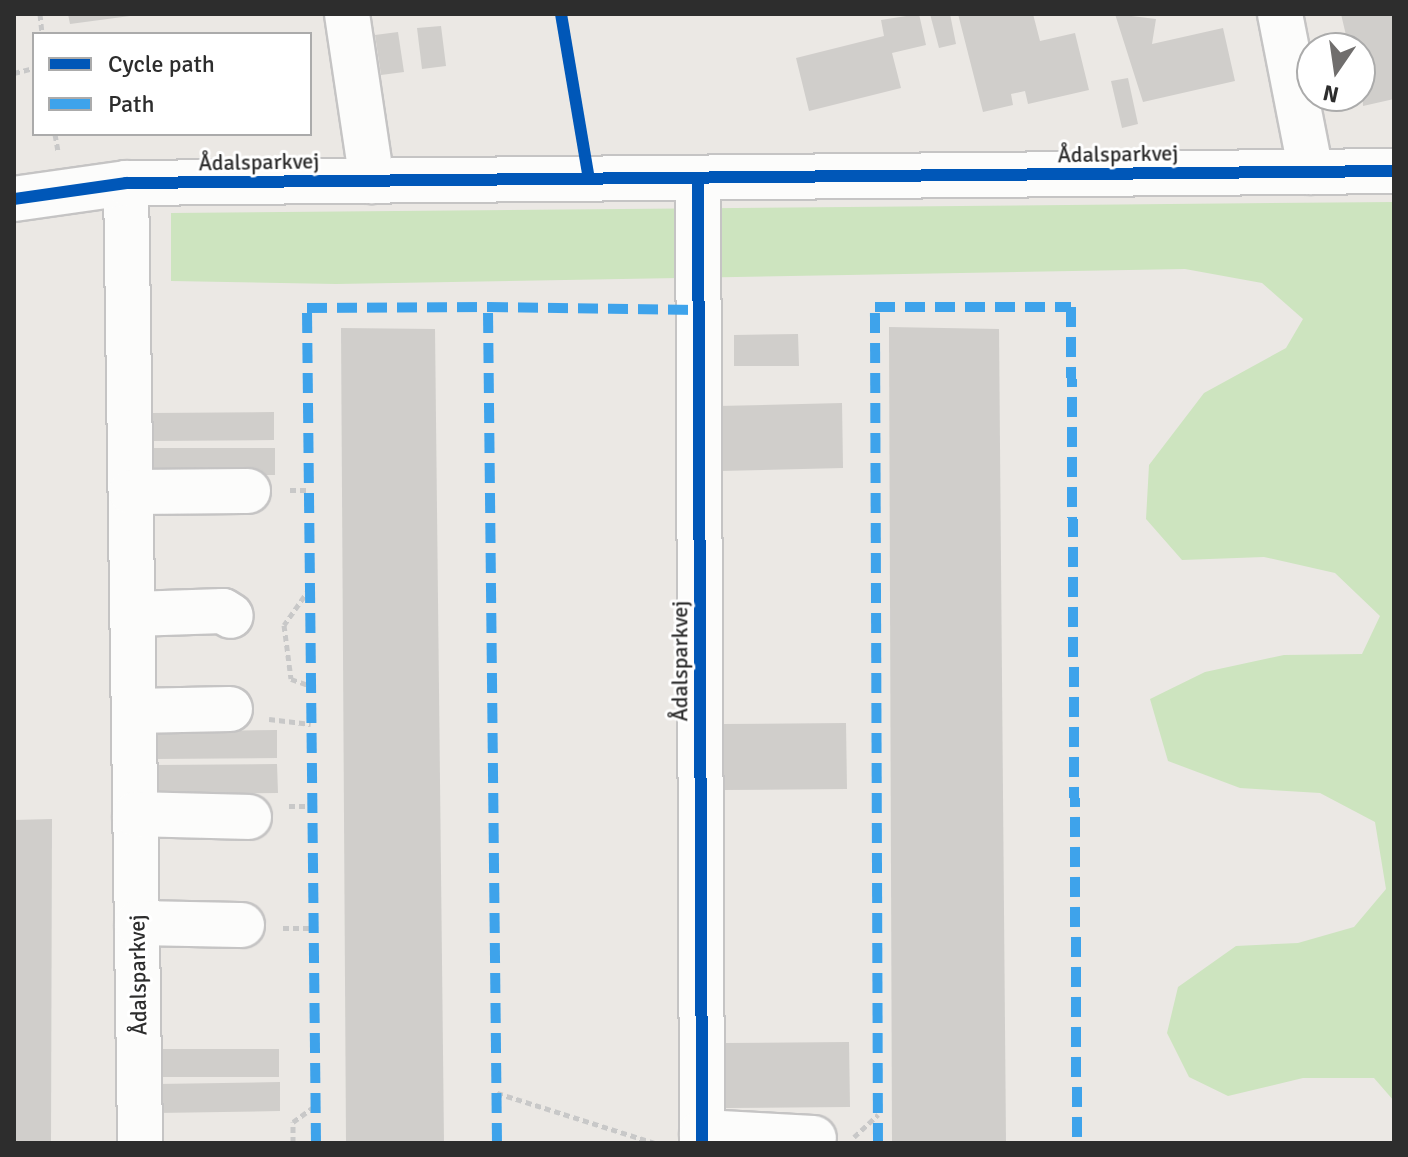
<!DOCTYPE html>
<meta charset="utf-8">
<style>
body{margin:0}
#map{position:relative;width:1408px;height:1157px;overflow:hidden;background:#ebe8e4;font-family:Signika,sans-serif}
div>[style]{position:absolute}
.green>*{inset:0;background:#cde4bf}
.building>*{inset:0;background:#d0cecb}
.path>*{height:5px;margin-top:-2.5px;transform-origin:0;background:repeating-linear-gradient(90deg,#c8c8c8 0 6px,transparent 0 10px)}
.roads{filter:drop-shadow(2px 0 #c5c4c4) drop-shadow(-2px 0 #c5c4c4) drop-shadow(0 2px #c5c4c4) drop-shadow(0 -2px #c5c4c4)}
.minor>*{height:44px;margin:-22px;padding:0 22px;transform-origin:22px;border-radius:22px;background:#fcfcfb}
.quiet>*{height:10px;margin-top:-5px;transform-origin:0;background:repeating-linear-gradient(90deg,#3ea3eb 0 20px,transparent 0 30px)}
.cycleway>*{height:12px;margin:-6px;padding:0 6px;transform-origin:6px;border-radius:6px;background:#0057b8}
span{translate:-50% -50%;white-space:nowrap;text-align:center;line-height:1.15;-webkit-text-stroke:6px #fff;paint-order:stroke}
.street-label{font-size:22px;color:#2d2d2d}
.frame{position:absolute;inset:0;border:16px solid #2d2d2d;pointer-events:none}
.legend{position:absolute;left:32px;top:32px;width:280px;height:104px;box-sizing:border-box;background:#fff;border:2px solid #ababab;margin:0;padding:10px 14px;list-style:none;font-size:24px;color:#2d2d2d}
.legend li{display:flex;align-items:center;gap:16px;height:40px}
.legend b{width:40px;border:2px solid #ababab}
.north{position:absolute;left:1296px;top:32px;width:80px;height:80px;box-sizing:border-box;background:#fff;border:2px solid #ababab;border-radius:50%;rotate:193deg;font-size:22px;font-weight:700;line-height:32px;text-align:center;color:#2d2d2d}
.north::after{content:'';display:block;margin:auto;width:28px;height:36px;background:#706e6d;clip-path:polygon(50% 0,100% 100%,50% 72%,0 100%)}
</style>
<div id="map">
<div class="green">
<i style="clip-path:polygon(1394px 202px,1394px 1101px,1374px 1078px,1303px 1078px,1228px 1096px,1189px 1077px,1167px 1033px,1178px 987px,1236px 946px,1298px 943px,1354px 927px,1386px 889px,1375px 822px,1320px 793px,1240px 788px,1168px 761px,1150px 699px,1205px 672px,1284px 655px,1362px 654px,1380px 616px,1335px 573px,1264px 557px,1182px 560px,1146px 519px,1149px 465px,1204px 393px,1286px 348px,1303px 319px,1262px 283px,1185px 269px,336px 284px,171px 281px,171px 213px)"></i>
</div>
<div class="building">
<i style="clip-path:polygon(68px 14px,130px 14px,130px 16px,70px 24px)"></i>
<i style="clip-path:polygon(919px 14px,926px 45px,892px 53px,901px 88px,809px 111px,796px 58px,884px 36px,881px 20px)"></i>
<i style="clip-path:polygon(930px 14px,950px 14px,956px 44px,939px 48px)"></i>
<i style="clip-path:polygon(958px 14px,1033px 14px,1040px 41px,1075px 33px,1089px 90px,1028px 104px,1025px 91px,1011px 94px,1013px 105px,983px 112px)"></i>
<i style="clip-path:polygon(1115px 14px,1156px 19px,1152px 44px,1223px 28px,1235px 81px,1143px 102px)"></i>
<i style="clip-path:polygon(1341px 14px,1394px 14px,1394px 99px,1363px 106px,1360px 48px,1349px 48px)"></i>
<i style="clip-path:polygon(441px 26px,446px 66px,422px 69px,417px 28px)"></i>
<i style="clip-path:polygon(398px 32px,404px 72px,381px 75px,375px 35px)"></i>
<i style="clip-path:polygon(1128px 78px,1138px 124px,1122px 128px,1111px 81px)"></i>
<i style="clip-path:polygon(889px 327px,999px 329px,1006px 1143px,892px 1143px)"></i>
<i style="clip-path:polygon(341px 328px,435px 329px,444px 1143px,346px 1143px)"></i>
<i style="clip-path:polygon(798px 334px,799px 366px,734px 366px,734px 335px)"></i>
<i style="clip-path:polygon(842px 403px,843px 468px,720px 471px,718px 406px)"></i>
<i style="clip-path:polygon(274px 412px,274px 440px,151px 441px,151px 413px)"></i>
<i style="clip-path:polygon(152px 448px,275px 448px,275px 475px,152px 475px)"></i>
<i style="clip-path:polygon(846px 723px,847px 789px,723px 790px,722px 724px)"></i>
<i style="clip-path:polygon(277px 730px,277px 758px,154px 759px,154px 732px)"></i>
<i style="clip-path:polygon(277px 764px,278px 793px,155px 794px,155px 765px)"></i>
<i style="clip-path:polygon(52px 819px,51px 1143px,14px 1143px,14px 820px)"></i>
<i style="clip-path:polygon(849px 1042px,850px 1107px,726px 1108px,725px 1043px)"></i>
<i style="clip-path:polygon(157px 1049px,279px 1049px,279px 1077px,157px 1077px)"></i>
<i style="clip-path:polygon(280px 1082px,280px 1111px,157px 1113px,157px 1084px)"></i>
</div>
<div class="path">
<i style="left:40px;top:14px;width:20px;rotate:84deg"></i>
<i style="left:14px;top:73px;width:21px;rotate:-14deg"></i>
<i style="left:55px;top:134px;width:17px;rotate:80deg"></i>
<i style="left:290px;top:490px;width:19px"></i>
<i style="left:310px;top:588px;width:45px;rotate:125.1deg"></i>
<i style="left:284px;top:625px;width:54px;rotate:82.6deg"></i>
<i style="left:291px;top:679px;width:21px;rotate:19deg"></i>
<i style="left:269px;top:719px;width:42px;rotate:6.8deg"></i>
<i style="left:289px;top:806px;width:23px"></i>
<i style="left:283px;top:928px;width:31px"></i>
<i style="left:497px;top:1093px;width:166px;rotate:17.6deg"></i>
<i style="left:854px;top:1137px;width:33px;rotate:-43deg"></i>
<i style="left:293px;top:1143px;width:21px;rotate:-90deg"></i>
<i style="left:293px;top:1122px;width:27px;rotate:-36deg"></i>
</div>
<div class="roads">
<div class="minor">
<i style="left:347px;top:14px;width:169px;rotate:81.5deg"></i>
<i style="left:1280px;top:14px;width:161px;rotate:78.9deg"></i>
<i style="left:698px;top:179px;width:964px;rotate:89.76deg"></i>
<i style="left:126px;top:183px;width:960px;rotate:89.16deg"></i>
<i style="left:14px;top:199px;width:113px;rotate:-8.1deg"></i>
<i style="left:126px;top:183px;width:1268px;rotate:-0.54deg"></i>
<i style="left:131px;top:492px;width:117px;rotate:-0.5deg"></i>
<i style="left:133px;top:614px;width:90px;rotate:-1.9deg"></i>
<i style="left:223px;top:611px;width:9px;rotate:32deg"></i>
<i style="left:134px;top:711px;width:96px;rotate:-1.2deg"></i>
<i style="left:135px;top:814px;width:114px;rotate:1.5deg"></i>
<i style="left:137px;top:923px;width:105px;rotate:1.1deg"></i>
<i style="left:702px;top:1132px;width:112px;rotate:3.1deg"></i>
</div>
</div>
<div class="quiet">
<i style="left:316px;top:1143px;width:835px;rotate:-90.62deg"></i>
<i style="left:307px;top:308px;width:181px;rotate:-0.3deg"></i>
<i style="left:497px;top:1143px;width:836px;rotate:-90.62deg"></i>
<i style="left:488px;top:307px;width:210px;rotate:0.8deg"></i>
<i style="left:878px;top:1143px;width:836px;rotate:-90.21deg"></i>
<i style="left:875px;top:307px;width:196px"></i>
<i style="left:1071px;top:307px;width:836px;rotate:89.59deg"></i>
</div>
<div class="cycleway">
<i style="left:561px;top:14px;width:167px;rotate:80.4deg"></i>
<i style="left:698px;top:179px;width:964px;rotate:89.76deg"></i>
<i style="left:14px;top:199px;width:113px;rotate:-8.1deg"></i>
<i style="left:126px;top:183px;width:1268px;rotate:-0.54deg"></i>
</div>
<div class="street-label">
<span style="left:1118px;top:154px;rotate:-1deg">Ådalsparkvej</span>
<span style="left:259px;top:162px;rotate:-1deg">Ådalsparkvej</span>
<span style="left:680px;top:661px;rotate:-90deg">Ådalsparkvej</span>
<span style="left:138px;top:975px;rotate:-91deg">Ådalsparkvej</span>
</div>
<div class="frame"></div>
<ul class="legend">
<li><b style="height:10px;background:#0057b8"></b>Cycle path</li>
<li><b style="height:10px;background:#3ea3eb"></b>Path</li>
</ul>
<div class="north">N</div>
</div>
